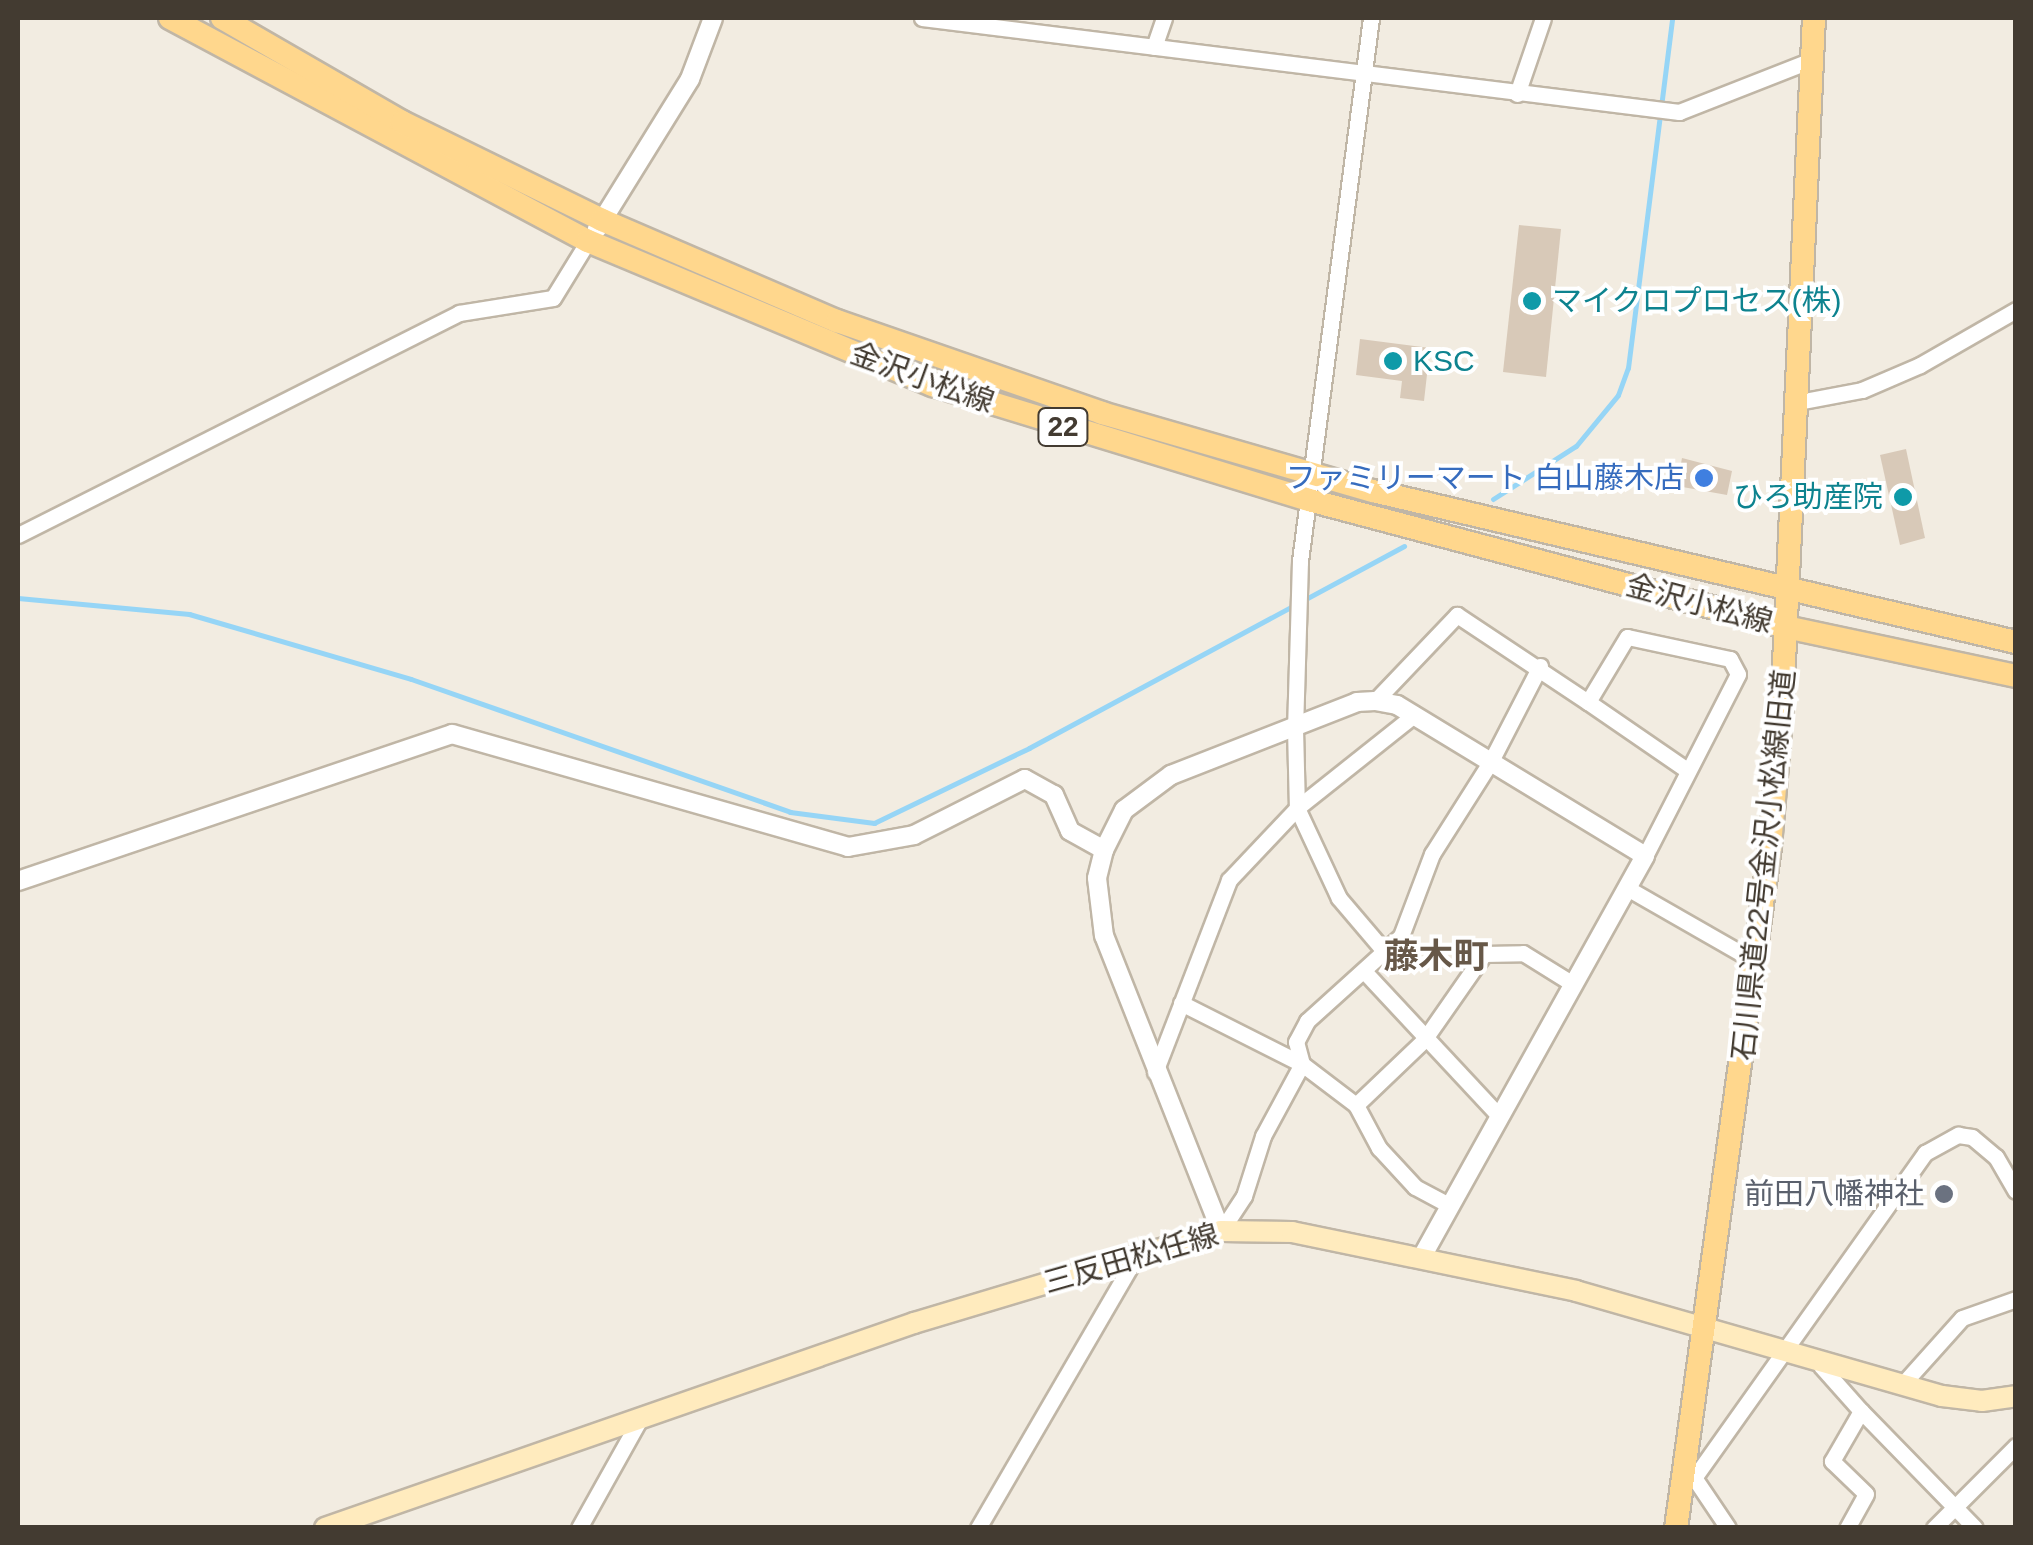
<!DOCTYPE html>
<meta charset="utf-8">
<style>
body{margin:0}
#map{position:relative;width:2033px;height:1545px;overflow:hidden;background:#f2ece1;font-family:Helvetica,"Noto Sans JP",sans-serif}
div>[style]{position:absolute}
.stream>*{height:5px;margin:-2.5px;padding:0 2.5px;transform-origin:2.5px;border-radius:2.5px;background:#96d5f6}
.building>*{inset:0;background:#d8c9b8}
.roads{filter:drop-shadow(2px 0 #c0b6a6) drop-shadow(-2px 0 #c0b6a6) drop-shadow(0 2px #c0b6a6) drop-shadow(0 -2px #c0b6a6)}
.minor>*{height:15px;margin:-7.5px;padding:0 7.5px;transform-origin:7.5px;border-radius:7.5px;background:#fff}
.tertiary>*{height:18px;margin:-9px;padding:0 9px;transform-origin:9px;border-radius:9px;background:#fff}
.secondary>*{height:20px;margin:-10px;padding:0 10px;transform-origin:10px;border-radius:10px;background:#ffebbe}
.primary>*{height:22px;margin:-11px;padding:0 11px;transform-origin:11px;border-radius:11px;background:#ffd78d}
.dots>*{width:28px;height:28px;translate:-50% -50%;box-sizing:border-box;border:5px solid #fff;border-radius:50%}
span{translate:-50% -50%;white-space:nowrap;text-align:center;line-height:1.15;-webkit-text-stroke:8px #fff;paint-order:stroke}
.shield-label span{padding:2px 8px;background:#fff;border:2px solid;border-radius:8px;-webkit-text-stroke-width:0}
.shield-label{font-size:28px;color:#433b31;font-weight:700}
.culture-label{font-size:30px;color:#0d838f}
.left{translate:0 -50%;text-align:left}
.right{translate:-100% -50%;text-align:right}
.street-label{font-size:30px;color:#433b31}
.shop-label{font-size:30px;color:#366cbe}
.worship-label{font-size:30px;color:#5b616d}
.quarter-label{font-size:35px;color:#675848;font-weight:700}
.frame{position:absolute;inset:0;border:20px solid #433b31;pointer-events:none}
</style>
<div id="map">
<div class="stream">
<i style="left:1493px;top:499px;width:98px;rotate:-32.6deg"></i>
<i style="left:1576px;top:446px;width:66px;rotate:-50.5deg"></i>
<i style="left:1618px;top:395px;width:29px;rotate:-70deg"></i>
<i style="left:1628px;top:368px;width:353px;rotate:-82.8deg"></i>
<i style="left:18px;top:598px;width:172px;rotate:5.3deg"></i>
<i style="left:189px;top:614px;width:231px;rotate:16.3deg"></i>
<i style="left:411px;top:679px;width:402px;rotate:19.3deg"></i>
<i style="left:790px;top:812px;width:85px;rotate:7.5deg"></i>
<i style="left:874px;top:823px;width:172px;rotate:-25.8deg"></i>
<i style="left:1029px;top:748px;width:426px;rotate:-28.3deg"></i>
</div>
<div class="building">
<i style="clip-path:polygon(1519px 225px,1561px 229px,1546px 377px,1503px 372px)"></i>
<i style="clip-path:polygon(1360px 339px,1430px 348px,1424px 401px,1400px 398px,1402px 381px,1356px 375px)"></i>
<i style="clip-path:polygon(1906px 449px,1925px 538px,1900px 545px,1880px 455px)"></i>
<i style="clip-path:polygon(1682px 458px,1732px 471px,1727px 495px,1677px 486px)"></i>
</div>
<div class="roads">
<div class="minor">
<i style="left:922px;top:18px;width:763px;rotate:7.08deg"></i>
<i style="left:1679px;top:112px;width:143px;rotate:-21.4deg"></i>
<i style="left:1371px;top:18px;width:548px;rotate:97.45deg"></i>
<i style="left:1300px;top:561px;width:167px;rotate:91.7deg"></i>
<i style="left:1295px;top:728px;width:80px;rotate:88.6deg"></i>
<i style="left:1297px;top:808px;width:99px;rotate:65deg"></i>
<i style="left:1339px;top:898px;width:71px;rotate:49.6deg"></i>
<i style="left:1154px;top:47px;width:31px;rotate:-71deg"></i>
<i style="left:1517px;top:94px;width:80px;rotate:-71.1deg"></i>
<i style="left:1793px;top:403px;width:70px;rotate:-10.7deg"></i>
<i style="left:1862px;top:390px;width:63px;rotate:-23.3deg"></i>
<i style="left:1920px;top:365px;width:111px;rotate:-29.8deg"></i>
<i style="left:18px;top:535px;width:494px;rotate:-26.7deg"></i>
<i style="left:459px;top:313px;width:95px;rotate:-9.1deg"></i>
<i style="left:553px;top:298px;width:67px;rotate:-58.4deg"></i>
<i style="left:1375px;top:701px;width:119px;rotate:-46.4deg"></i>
<i style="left:1457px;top:615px;width:157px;rotate:33.6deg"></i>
<i style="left:1645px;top:856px;width:204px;rotate:-62.9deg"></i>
<i style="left:1738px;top:674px;width:17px;rotate:-118deg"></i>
<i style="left:1730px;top:659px;width:105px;rotate:-167.9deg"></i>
<i style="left:1627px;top:637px;width:76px;rotate:121deg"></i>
<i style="left:1588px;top:702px;width:120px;rotate:34.5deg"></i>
<i style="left:1627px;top:888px;width:149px;rotate:29.8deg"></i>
<i style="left:1364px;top:971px;width:198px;rotate:47deg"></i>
<i style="left:1181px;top:1003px;width:136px;rotate:26.8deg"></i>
<i style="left:1302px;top:1064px;width:68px;rotate:37.2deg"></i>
<i style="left:1356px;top:1105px;width:49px;rotate:61.9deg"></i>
<i style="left:1379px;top:1148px;width:53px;rotate:47.3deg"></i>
<i style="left:1415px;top:1187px;width:38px;rotate:28deg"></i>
<i style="left:1155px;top:1072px;width:206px;rotate:-68.9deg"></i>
<i style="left:1229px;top:880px;width:99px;rotate:-46.6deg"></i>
<i style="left:1297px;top:808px;width:149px;rotate:-38.5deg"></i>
<i style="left:1356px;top:1105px;width:94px;rotate:-43.7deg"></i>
<i style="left:1424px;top:1040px;width:105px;rotate:-55.1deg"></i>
<i style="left:1484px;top:954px;width:39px;rotate:-1deg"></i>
<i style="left:1523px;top:953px;width:59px;rotate:31.8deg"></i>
<i style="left:1221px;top:1231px;width:42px;rotate:-56.7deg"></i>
<i style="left:1244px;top:1196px;width:63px;rotate:-72.4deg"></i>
<i style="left:1263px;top:1136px;width:82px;rotate:-61.6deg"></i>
<i style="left:1302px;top:1064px;width:23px;rotate:-105deg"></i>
<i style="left:1296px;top:1042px;width:24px;rotate:-62deg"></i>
<i style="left:1307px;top:1021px;width:127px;rotate:-42.1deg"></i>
<i style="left:1401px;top:936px;width:88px;rotate:-69.3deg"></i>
<i style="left:1432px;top:854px;width:110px;rotate:-57.6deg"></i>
<i style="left:1491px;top:761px;width:107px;rotate:-62.7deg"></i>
<i style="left:1821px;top:1366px;width:60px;rotate:48.4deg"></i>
<i style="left:1861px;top:1411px;width:58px;rotate:120.1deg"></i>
<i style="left:1832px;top:1461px;width:47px;rotate:44.1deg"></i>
<i style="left:1866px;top:1494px;width:39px;rotate:119deg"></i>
<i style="left:1901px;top:1386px;width:91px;rotate:-48.1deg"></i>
<i style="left:1962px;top:1318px;width:57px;rotate:-19.4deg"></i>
<i style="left:1861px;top:1411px;width:163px;rotate:45.7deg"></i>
<i style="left:1691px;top:1473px;width:66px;rotate:56.1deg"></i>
<i style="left:1694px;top:1478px;width:399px;rotate:-54.6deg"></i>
<i style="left:1925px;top:1153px;width:38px;rotate:-29deg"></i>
<i style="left:1958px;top:1135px;width:14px;rotate:8deg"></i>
<i style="left:1972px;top:1137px;width:31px;rotate:40deg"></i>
<i style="left:1996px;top:1157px;width:39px;rotate:60deg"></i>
<i style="left:579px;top:1528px;width:127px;rotate:-60.8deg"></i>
<i style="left:978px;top:1528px;width:316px;rotate:-59.8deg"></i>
<i style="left:1934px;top:1528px;width:116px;rotate:-45deg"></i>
</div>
<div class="tertiary">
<i style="left:597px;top:229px;width:176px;rotate:-58.2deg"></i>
<i style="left:690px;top:79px;width:65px;rotate:-69.3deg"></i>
<i style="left:18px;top:881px;width:458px;rotate:-18.7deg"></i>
<i style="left:452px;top:734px;width:412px;rotate:15.9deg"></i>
<i style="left:848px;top:847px;width:67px;rotate:-10.3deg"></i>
<i style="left:914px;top:835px;width:124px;rotate:-26.8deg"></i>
<i style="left:1025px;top:779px;width:33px;rotate:29deg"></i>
<i style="left:1054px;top:795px;width:39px;rotate:66deg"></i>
<i style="left:1070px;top:831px;width:39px;rotate:29deg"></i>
<i style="left:1221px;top:1231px;width:317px;rotate:-111.6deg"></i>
<i style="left:1104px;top:936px;width:58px;rotate:-96.9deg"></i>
<i style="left:1097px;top:878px;width:29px;rotate:-76deg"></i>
<i style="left:1104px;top:850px;width:45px;rotate:-63.4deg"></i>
<i style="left:1124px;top:810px;width:59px;rotate:-36.7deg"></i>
<i style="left:1171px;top:775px;width:200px;rotate:-21.4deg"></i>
<i style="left:1357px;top:702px;width:18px;rotate:-3deg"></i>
<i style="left:1375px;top:701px;width:22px;rotate:10deg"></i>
<i style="left:1397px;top:705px;width:290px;rotate:31.3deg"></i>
<i style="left:1645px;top:856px;width:459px;rotate:119.1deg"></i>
</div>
<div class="secondary">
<i style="left:325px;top:1528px;width:624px;rotate:-19.19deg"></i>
<i style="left:914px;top:1323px;width:320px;rotate:-16.7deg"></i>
<i style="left:1221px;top:1231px;width:71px;rotate:0.8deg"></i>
<i style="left:1292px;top:1232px;width:290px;rotate:11.7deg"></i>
<i style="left:1576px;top:1291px;width:381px;rotate:16deg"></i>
<i style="left:1942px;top:1396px;width:40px;rotate:7.1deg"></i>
<i style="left:1982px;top:1401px;width:34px;rotate:-8deg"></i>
</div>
<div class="primary">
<i style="left:170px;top:18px;width:474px;rotate:28.1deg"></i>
<i style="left:588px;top:241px;width:374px;rotate:22.7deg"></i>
<i style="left:933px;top:385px;width:393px;rotate:17deg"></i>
<i style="left:1309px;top:500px;width:494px;rotate:14.9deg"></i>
<i style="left:1786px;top:627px;width:235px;rotate:12deg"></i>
<i style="left:222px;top:18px;width:208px;rotate:30deg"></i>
<i style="left:402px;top:122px;width:223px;rotate:26.1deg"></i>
<i style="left:602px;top:220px;width:256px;rotate:23.3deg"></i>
<i style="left:837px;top:321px;width:281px;rotate:19.1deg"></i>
<i style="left:1102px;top:413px;width:282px;rotate:16.1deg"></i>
<i style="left:1373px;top:491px;width:660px;rotate:13.22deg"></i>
<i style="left:1676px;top:1528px;width:688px;rotate:-82.15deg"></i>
<i style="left:1770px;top:846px;width:141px;rotate:-85.1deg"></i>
<i style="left:1782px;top:706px;width:689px;rotate:-87.34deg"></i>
</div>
</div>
<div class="dots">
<i style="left:1532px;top:301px;background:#0f9aa8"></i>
<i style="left:1393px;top:361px;background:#0f9aa8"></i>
<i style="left:1704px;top:478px;background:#3f7fe0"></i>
<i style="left:1903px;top:497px;background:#0f9aa8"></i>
<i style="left:1944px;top:1194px;background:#6b7280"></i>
</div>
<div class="shield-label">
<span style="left:1063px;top:427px">22</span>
</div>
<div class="culture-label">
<span class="left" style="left:1552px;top:301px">マイクロプロセス(株)</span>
<span class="left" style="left:1413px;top:361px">KSC</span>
<span class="right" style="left:1883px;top:497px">ひろ助産院</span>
</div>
<div class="street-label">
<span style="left:922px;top:378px;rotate:20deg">金沢小松線</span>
<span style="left:1699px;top:604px;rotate:15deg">金沢小松線</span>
<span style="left:1764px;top:865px;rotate:-84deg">石川県道22号金沢小松線旧道</span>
<span style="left:1131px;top:1259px;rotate:-16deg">三反田松任線</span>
</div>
<div class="shop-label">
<span class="right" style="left:1684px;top:478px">ファミリーマート 白山藤木店</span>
</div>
<div class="worship-label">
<span class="right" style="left:1924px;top:1194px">前田八幡神社</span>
</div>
<div class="quarter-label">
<span style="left:1436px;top:956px">藤木町</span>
</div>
<div class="frame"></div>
</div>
